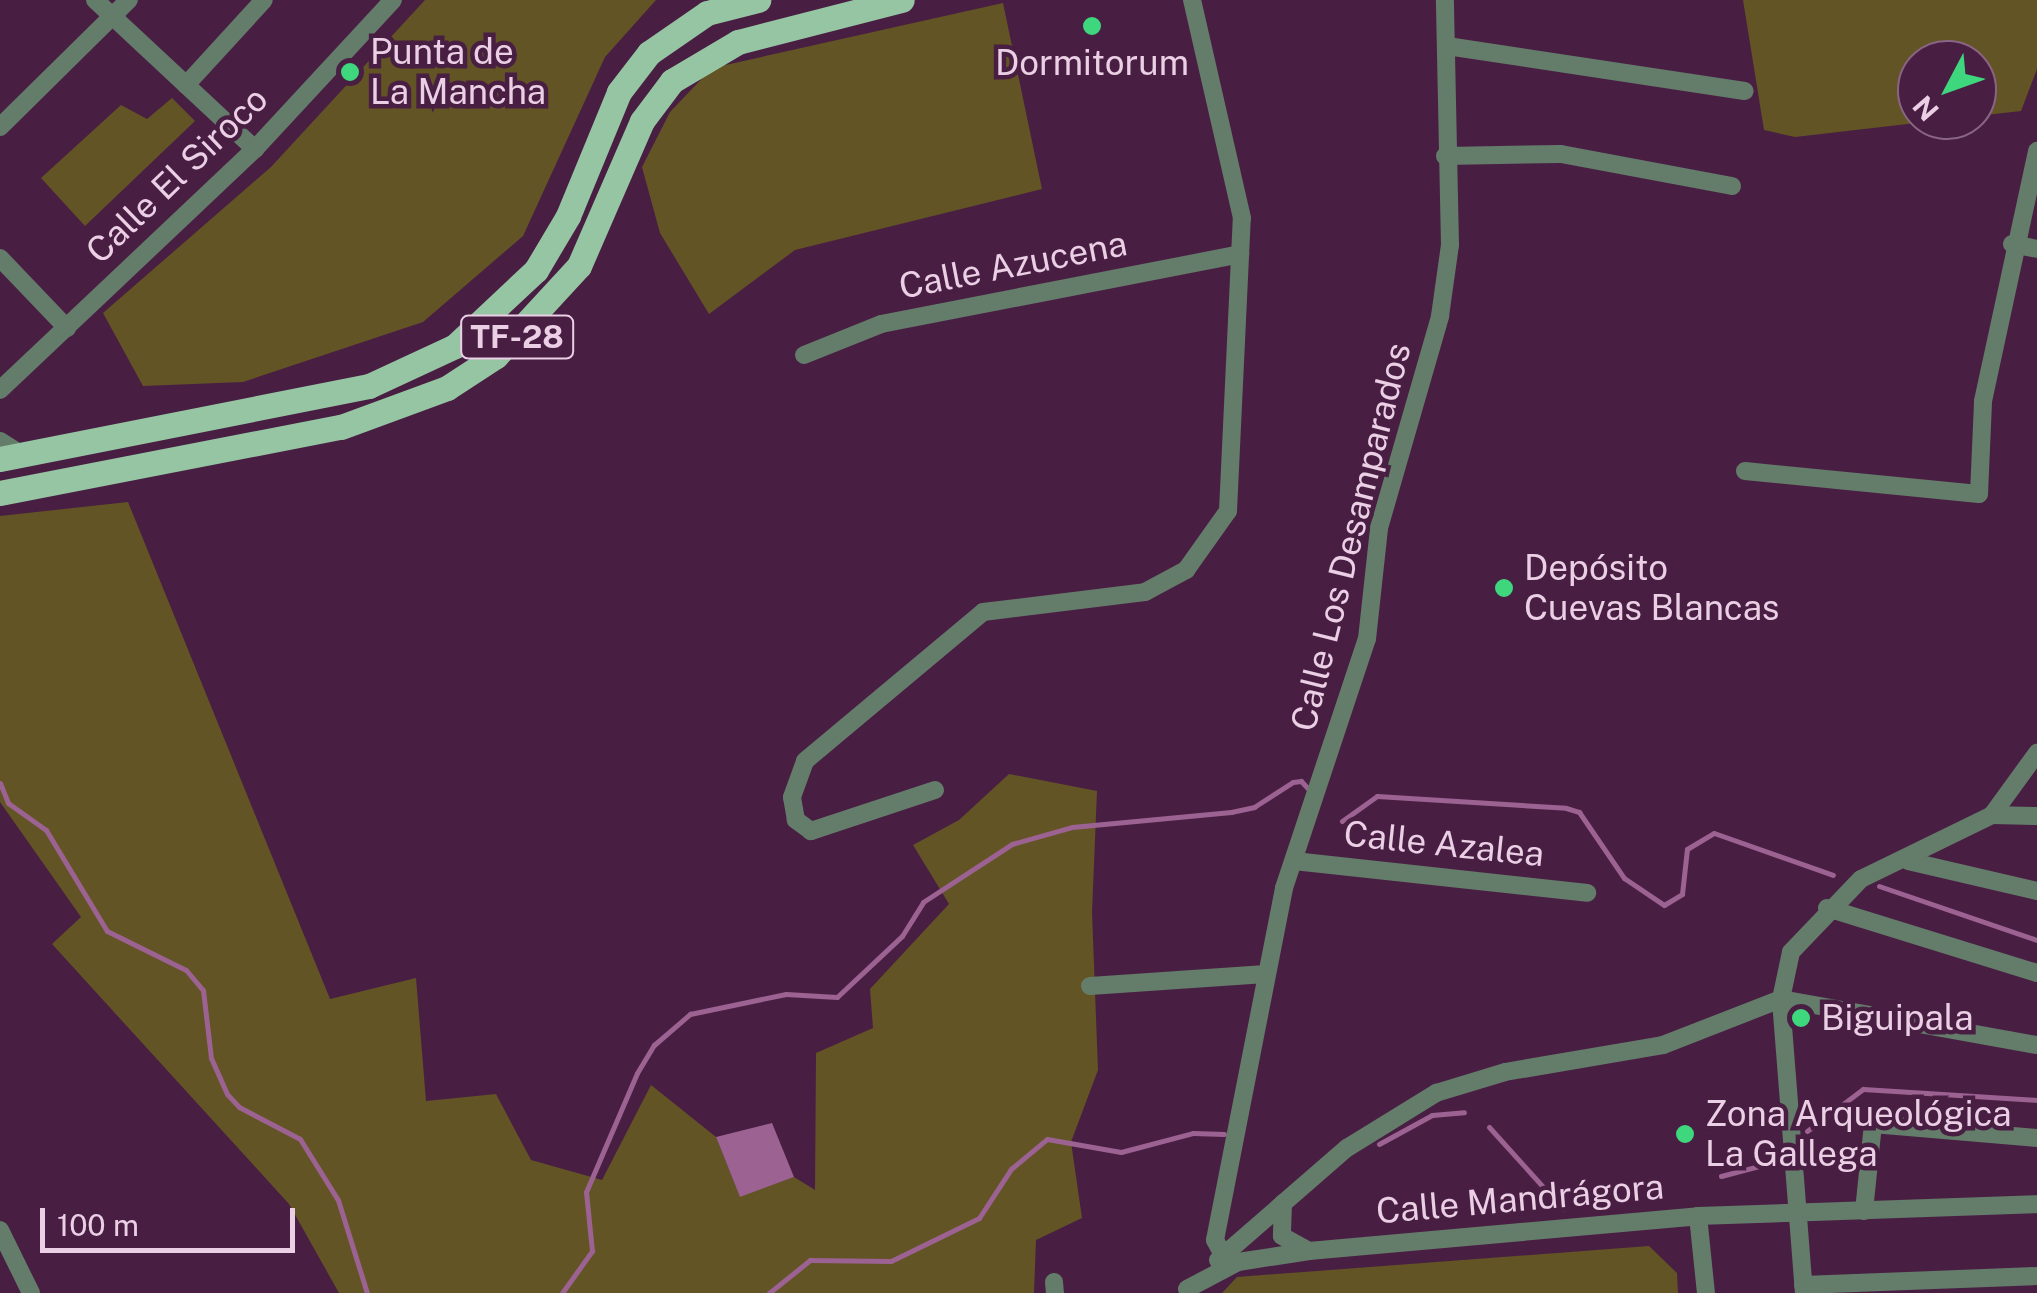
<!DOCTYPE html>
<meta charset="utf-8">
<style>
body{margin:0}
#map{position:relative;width:2037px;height:1293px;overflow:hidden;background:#491e43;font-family:"Public Sans",sans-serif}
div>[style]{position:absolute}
.green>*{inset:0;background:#625425}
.water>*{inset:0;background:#9b6292}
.stream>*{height:5px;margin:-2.5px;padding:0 2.5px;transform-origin:2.5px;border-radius:2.5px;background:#9b6292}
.street>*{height:18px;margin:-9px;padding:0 9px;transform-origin:9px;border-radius:9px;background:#647c6a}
.primary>*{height:25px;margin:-12.5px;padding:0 12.5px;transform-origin:12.5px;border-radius:12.5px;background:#95c5a2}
.dots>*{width:28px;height:28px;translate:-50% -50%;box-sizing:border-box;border:5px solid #491e43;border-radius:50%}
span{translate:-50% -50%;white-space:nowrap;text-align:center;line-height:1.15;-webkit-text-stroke:9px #491e43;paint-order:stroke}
.shield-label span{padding:2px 8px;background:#491e43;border:2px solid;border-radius:8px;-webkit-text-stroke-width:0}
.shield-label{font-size:32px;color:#eacfe5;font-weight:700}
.poi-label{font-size:35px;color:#eacfe5}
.left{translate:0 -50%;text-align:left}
.street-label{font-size:35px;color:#eacfe5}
.north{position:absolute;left:1897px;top:40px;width:100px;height:100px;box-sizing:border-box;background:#491e43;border:2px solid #896584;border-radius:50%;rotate:229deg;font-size:28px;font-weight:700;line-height:40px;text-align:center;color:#eacfe5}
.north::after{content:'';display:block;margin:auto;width:35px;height:45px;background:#3ed77d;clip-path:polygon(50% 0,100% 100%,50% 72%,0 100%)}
.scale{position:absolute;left:40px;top:1208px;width:255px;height:45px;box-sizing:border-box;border:5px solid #eacfe5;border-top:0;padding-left:12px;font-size:30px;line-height:35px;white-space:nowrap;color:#eacfe5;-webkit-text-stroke:8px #491e43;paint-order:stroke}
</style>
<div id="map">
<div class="green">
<i style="clip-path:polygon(425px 0,656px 0,605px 57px,523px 236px,423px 322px,243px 382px,143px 386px,103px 313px,271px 167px)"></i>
<i style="clip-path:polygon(1743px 0,2037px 0,2037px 69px,2021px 111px,1977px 116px,1977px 60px,1917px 60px,1917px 120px,1942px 120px,1795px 137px,1764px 130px)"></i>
<i style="clip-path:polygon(1003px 3px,1042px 189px,795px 250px,709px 314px,660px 233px,642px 167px,670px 112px,712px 68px)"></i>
<i style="clip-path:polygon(172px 98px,195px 121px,85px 226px,41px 178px,121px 105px,147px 119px)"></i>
<i style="clip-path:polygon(128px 502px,330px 999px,416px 978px,426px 1101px,496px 1094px,531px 1160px,602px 1180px,651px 1085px,716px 1137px,740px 1196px,794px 1177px,815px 1190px,816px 1053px,873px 1028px,870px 989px,949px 904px,913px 845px,959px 820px,1009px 774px,1097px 791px,1092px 912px,1098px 1070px,1071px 1142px,1082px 1218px,1036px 1240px,1034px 1293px,339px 1293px,289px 1204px,52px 944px,81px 917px,0 802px,0 516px)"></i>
<i style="clip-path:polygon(1649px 1246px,1677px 1273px,1678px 1293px,1222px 1293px,1237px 1277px)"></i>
</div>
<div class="water">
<i style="clip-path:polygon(772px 1123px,794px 1177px,740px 1197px,716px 1137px)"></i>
</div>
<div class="stream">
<i style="left:0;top:783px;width:22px;rotate:68deg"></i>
<i style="left:8px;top:803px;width:47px;rotate:35.4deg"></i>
<i style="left:46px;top:830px;width:118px;rotate:58.9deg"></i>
<i style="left:107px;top:931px;width:88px;rotate:26.3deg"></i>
<i style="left:186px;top:970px;width:26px;rotate:50deg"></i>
<i style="left:203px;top:990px;width:68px;rotate:83.3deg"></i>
<i style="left:211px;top:1058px;width:39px;rotate:66deg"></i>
<i style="left:227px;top:1094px;width:18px;rotate:47deg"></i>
<i style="left:239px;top:1107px;width:69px;rotate:27.7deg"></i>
<i style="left:300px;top:1139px;width:72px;rotate:58.1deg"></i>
<i style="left:338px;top:1200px;width:97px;rotate:72.7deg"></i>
<i style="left:1342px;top:821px;width:43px;rotate:-35.5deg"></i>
<i style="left:1377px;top:796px;width:189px;rotate:3.6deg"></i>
<i style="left:1566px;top:808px;width:14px;rotate:17deg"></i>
<i style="left:1579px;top:812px;width:80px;rotate:55.7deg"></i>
<i style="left:1624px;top:878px;width:48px;rotate:34deg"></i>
<i style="left:1664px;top:905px;width:21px;rotate:-31deg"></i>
<i style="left:1682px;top:894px;width:45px;rotate:-83.7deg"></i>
<i style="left:1687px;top:849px;width:31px;rotate:-31deg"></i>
<i style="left:1714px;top:833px;width:126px;rotate:19.4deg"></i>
<i style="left:1879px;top:886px;width:167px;rotate:18.9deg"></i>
<i style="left:1489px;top:1127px;width:110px;rotate:47.9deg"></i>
<i style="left:1807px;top:1131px;width:70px;rotate:-36.9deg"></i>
<i style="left:1863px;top:1089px;width:174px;rotate:3.6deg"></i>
<i style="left:1379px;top:1144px;width:60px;rotate:-28.7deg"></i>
<i style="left:1432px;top:1115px;width:32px;rotate:-5deg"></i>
<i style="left:1721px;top:1176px;width:43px;rotate:-14.7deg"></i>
<i style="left:562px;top:1293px;width:52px;rotate:-54.5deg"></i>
<i style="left:592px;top:1251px;width:59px;rotate:-95.8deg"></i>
<i style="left:586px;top:1192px;width:129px;rotate:-66.8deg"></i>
<i style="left:637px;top:1073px;width:33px;rotate:-59deg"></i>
<i style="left:654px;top:1045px;width:48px;rotate:-40.7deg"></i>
<i style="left:690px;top:1014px;width:98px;rotate:-11.8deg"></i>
<i style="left:786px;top:994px;width:51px;rotate:3.4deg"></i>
<i style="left:837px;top:997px;width:89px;rotate:-43.2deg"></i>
<i style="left:902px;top:936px;width:40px;rotate:-58deg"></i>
<i style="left:923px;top:902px;width:106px;rotate:-33.1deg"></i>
<i style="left:1012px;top:844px;width:62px;rotate:-15.8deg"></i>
<i style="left:1072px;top:827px;width:160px;rotate:-5.4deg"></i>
<i style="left:1231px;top:812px;width:24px;rotate:-12deg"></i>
<i style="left:1254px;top:807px;width:46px;rotate:-32.7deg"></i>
<i style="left:1293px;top:782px;width:8px;rotate:-7deg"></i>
<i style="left:1301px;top:781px;width:16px;rotate:47deg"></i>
<i style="left:769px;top:1293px;width:53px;rotate:-38.8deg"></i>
<i style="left:810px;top:1260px;width:81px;rotate:0.7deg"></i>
<i style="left:891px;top:1261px;width:98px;rotate:-26deg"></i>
<i style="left:979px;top:1218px;width:59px;rotate:-56.9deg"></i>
<i style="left:1011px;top:1169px;width:47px;rotate:-39.8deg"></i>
<i style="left:1047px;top:1139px;width:75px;rotate:10deg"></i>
<i style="left:1121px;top:1152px;width:74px;rotate:-14.8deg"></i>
<i style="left:1193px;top:1133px;width:31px;rotate:2deg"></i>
</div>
<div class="street">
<i style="left:95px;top:0;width:219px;rotate:43deg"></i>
<i style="left:1447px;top:46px;width:301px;rotate:8.6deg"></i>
<i style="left:186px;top:85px;width:115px;rotate:-47.5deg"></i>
<i style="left:0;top:127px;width:181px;rotate:-44.6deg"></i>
<i style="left:1445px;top:156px;width:116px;rotate:-1deg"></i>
<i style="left:1561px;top:154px;width:174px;rotate:10.6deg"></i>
<i style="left:2012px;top:244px;width:25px;rotate:11deg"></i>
<i style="left:0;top:258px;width:97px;rotate:46.3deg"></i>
<i style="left:804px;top:355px;width:83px;rotate:-21.9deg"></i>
<i style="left:881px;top:324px;width:366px;rotate:-11deg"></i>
<i style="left:0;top:390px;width:351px;rotate:-43.4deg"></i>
<i style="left:255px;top:149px;width:203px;rotate:-47.2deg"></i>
<i style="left:0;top:441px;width:26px;rotate:32deg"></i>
<i style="left:1745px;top:471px;width:235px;rotate:5.6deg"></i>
<i style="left:1979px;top:494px;width:93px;rotate:-87.5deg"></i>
<i style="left:1983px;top:401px;width:256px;rotate:-77.8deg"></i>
<i style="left:935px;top:790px;width:131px;rotate:161.7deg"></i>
<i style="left:811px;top:831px;width:19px;rotate:-144deg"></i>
<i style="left:796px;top:820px;width:23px;rotate:-100deg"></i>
<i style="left:792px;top:797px;width:38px;rotate:-70deg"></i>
<i style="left:805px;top:761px;width:232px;rotate:-39.9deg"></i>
<i style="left:983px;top:612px;width:163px;rotate:-7deg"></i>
<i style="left:1145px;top:592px;width:47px;rotate:-28.2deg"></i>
<i style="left:1186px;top:570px;width:72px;rotate:-54.6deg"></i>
<i style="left:1228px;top:511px;width:293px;rotate:-87.3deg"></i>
<i style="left:1242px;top:218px;width:224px;rotate:-102.9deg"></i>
<i style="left:1992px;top:815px;width:45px;rotate:1.3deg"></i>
<i style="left:1294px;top:861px;width:295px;rotate:6.2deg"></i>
<i style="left:1908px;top:861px;width:132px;rotate:13.1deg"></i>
<i style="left:1827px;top:908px;width:220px;rotate:17.2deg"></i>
<i style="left:1090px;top:986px;width:176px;rotate:-3.9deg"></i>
<i style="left:1781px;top:999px;width:260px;rotate:10.2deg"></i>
<i style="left:1283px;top:1203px;width:33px;rotate:92deg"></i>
<i style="left:1282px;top:1236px;width:31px;rotate:29deg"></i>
<i style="left:1864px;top:1211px;width:87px;rotate:-84.1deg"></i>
<i style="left:1873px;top:1124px;width:165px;rotate:4.9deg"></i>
<i style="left:1698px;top:1216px;width:77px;rotate:84.1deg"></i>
<i style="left:0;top:1230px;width:70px;rotate:63.8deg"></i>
<i style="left:1223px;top:1255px;width:17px;rotate:-118deg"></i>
<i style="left:1215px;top:1240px;width:359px;rotate:-78.9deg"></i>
<i style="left:1284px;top:888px;width:262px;rotate:-71.6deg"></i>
<i style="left:1367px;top:639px;width:112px;rotate:-83.8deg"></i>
<i style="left:1379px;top:528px;width:221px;rotate:-73.9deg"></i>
<i style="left:1440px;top:316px;width:72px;rotate:-82deg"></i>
<i style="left:1450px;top:245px;width:245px;rotate:-91.2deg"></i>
<i style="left:1218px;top:1260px;width:171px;rotate:-41deg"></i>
<i style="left:1347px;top:1148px;width:105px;rotate:-31.7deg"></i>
<i style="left:1436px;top:1093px;width:72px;rotate:-16.9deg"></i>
<i style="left:1505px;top:1072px;width:160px;rotate:-9.7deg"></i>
<i style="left:1663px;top:1045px;width:127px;rotate:-21.3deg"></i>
<i style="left:1054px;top:1282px;width:11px;rotate:85deg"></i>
<i style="left:1803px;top:1285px;width:234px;rotate:-2.2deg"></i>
<i style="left:1187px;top:1289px;width:58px;rotate:-27.9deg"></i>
<i style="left:1238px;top:1262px;width:72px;rotate:-8.8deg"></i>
<i style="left:1309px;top:1251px;width:391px;rotate:-5.1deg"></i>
<i style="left:1698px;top:1216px;width:339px;rotate:-2deg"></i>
<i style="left:1804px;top:1293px;width:295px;rotate:-94.5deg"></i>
<i style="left:1781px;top:999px;width:48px;rotate:-78deg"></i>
<i style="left:1791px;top:952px;width:101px;rotate:-46.2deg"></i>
<i style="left:1861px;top:879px;width:146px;rotate:-26deg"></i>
<i style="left:1992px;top:815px;width:77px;rotate:-54deg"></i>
</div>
<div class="primary">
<i style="left:0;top:459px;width:376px;rotate:-11.2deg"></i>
<i style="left:369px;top:386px;width:95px;rotate:-24.9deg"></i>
<i style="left:455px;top:346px;width:111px;rotate:-43.2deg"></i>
<i style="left:536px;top:270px;width:63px;rotate:-59.3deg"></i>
<i style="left:568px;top:216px;width:134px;rotate:-67.6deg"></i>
<i style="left:619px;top:92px;width:49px;rotate:-52.4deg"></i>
<i style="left:649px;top:53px;width:70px;rotate:-34.6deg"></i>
<i style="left:707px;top:13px;width:53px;rotate:-14.3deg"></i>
<i style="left:0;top:493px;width:347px;rotate:-11deg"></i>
<i style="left:341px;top:427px;width:113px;rotate:-20.2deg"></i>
<i style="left:447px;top:388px;width:59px;rotate:-33.1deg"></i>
<i style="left:496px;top:356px;width:122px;rotate:-47.3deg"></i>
<i style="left:579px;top:266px;width:158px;rotate:-66.5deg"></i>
<i style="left:642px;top:121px;width:50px;rotate:-53.1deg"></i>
<i style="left:672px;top:81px;width:77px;rotate:-30.6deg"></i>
<i style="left:738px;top:42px;width:169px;rotate:-14.4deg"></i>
</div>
<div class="dots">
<i style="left:1092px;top:26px;background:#3ed77d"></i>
<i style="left:350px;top:72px;background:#3ed77d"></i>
<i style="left:1504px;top:588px;background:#3ed77d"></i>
<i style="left:1801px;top:1018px;background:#3ed77d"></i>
<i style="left:1685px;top:1134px;background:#3ed77d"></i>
</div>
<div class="shield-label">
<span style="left:517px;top:337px">TF-28</span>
</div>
<div class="poi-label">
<span class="left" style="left:370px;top:72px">Punta de<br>La Mancha</span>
<span style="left:1092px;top:63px">Dormitorum</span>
<span class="left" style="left:1524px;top:588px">Depósito<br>Cuevas Blancas</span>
<span class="left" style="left:1821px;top:1018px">Biguipala</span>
<span class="left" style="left:1705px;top:1134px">Zona Arqueológica<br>La Gallega</span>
</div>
<div class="street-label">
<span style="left:177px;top:175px;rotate:-44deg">Calle El Siroco</span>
<span style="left:1013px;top:265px;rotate:-11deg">Calle Azucena</span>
<span style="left:1351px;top:537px;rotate:-76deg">Calle Los Desamparados</span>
<span style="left:1444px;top:844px;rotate:6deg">Calle Azalea</span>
<span style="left:1520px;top:1199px;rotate:-5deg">Calle Mandrágora</span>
</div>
<div class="north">N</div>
<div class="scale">100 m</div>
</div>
